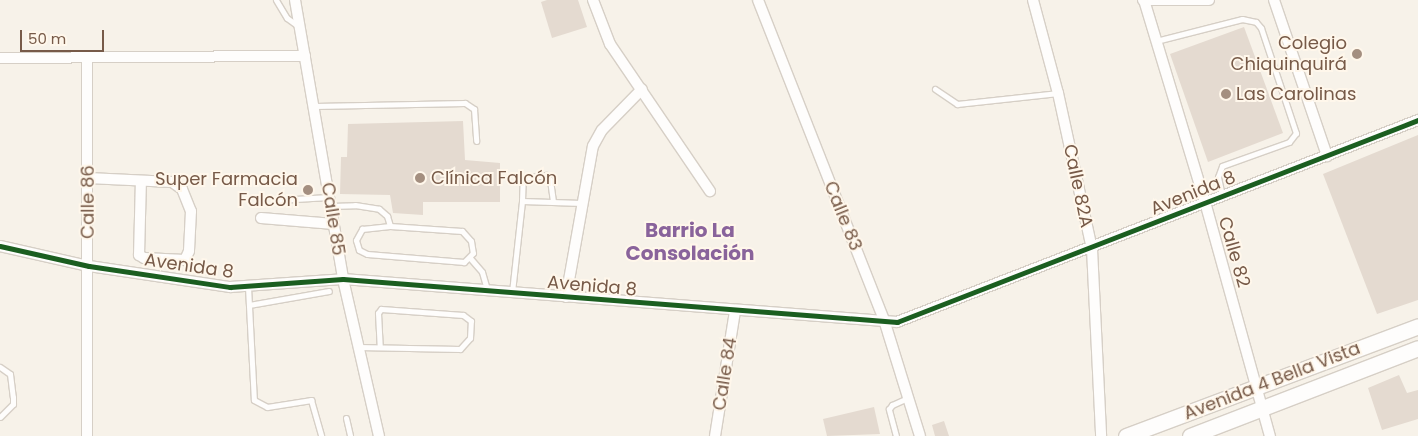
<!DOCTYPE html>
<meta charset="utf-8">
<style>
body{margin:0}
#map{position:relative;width:1418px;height:436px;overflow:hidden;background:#f7f2e9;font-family:Poppins,sans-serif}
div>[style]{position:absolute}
.building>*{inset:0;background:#e4dad0}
.roads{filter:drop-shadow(1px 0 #d6cfc6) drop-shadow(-1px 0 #d6cfc6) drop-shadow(0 1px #d6cfc6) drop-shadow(0 -1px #d6cfc6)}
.lane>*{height:5px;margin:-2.5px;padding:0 2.5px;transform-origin:2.5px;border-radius:2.5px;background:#fefdfc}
.street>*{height:10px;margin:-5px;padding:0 5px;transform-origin:5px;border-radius:5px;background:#fefdfc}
.secondary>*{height:15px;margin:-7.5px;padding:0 7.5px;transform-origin:7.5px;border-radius:7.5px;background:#fefdfc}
.cycleway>*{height:5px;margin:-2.5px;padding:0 2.5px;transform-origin:2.5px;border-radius:2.5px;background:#1b5e20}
.dots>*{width:14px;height:14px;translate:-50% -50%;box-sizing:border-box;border:2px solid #fff7eb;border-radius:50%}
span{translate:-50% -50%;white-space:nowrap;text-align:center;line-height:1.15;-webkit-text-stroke:4px #fff7eb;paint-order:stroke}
.poi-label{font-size:18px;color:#775a48}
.right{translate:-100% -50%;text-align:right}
.left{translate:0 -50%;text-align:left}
.street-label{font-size:18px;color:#775a48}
.quarter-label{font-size:20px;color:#89639b;font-weight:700}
.scale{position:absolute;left:20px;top:30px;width:84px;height:22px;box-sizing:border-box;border:2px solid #775a48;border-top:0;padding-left:6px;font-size:15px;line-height:18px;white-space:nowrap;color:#775a48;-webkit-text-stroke:4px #fff7eb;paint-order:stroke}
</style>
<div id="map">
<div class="building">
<i style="clip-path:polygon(547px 0,578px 0,587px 27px,552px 38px,541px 2px)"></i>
<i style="clip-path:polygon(1244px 27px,1283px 133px,1208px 162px,1170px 54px)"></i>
<i style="clip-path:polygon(463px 121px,465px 160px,500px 163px,500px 202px,423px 202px,423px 215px,393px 213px,390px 195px,340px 194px,341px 157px,347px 157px,348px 124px)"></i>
<i style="clip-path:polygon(1418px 135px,1418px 300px,1377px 314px,1323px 174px)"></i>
<i style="clip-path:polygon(1399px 375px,1407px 393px,1418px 390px,1418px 419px,1382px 430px,1368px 388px)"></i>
<i style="clip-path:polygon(874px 407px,880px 434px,827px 436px,823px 419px)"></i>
<i style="clip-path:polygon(944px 421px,949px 436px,935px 436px,932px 425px)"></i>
</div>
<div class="roads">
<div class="lane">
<i style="left:276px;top:0;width:21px;rotate:59deg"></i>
<i style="left:287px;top:18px;width:14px;rotate:36deg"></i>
<i style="left:1156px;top:41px;width:89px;rotate:-14.3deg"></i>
<i style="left:1242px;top:19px;width:14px;rotate:12deg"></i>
<i style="left:1256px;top:22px;width:8px;rotate:50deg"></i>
<i style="left:1261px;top:28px;width:111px;rotate:71.6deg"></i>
<i style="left:1296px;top:133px;width:11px;rotate:128deg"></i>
<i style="left:1289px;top:142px;width:71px;rotate:160.3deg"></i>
<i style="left:1222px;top:166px;width:12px;rotate:110deg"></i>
<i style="left:1218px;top:177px;width:19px;rotate:78deg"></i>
<i style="left:935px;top:89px;width:27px;rotate:34deg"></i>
<i style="left:957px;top:104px;width:102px;rotate:-6.2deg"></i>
<i style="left:315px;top:106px;width:150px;rotate:-1.1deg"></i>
<i style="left:465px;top:103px;width:11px;rotate:34deg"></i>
<i style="left:474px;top:109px;width:32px;rotate:86deg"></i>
<i style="left:278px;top:200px;width:51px;rotate:-3.4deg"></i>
<i style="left:522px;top:201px;width:23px;rotate:-88deg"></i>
<i style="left:523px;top:178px;width:23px;rotate:-7deg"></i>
<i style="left:546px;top:175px;width:6px;rotate:51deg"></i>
<i style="left:550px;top:180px;width:21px;rotate:82deg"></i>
<i style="left:331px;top:206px;width:24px;rotate:-2deg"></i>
<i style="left:355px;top:205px;width:24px;rotate:9deg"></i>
<i style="left:379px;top:209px;width:11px;rotate:41deg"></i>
<i style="left:387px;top:216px;width:10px;rotate:73deg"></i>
<i style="left:390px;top:226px;width:72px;rotate:4deg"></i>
<i style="left:462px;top:231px;width:13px;rotate:48deg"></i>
<i style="left:471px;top:241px;width:12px;rotate:81deg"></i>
<i style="left:473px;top:253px;width:13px;rotate:135deg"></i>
<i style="left:464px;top:262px;width:97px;rotate:-175.3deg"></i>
<i style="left:367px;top:254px;width:9px;rotate:-153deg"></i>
<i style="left:359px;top:250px;width:10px;rotate:-107deg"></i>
<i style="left:356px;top:240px;width:13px;rotate:-61deg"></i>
<i style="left:362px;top:229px;width:28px;rotate:-6deg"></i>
<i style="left:470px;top:258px;width:18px;rotate:49deg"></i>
<i style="left:482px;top:272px;width:19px;rotate:74deg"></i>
<i style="left:248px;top:287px;width:113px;rotate:87deg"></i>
<i style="left:254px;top:400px;width:15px;rotate:28deg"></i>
<i style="left:267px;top:407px;width:45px;rotate:-9deg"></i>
<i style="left:311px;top:400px;width:37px;rotate:74deg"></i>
<i style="left:512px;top:292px;width:92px;rotate:-83.7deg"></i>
<i style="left:522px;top:201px;width:60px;rotate:1.9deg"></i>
<i style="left:249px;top:305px;width:81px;rotate:-9.9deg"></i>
<i style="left:358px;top:347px;width:102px;rotate:1.1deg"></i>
<i style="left:460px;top:349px;width:15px;rotate:-48deg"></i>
<i style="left:470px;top:338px;width:17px;rotate:-87deg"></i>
<i style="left:471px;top:321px;width:10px;rotate:-143deg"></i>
<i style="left:463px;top:315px;width:82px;rotate:-175.8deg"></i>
<i style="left:381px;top:309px;width:5px;rotate:127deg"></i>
<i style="left:378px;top:313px;width:33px;rotate:87deg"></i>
<i style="left:0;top:367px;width:12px;rotate:35deg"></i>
<i style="left:10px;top:374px;width:23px;rotate:83deg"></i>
<i style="left:13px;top:397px;width:7px;rotate:90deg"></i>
<i style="left:13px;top:404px;width:18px;rotate:135deg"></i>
<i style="left:346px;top:418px;width:18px;rotate:77deg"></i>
<i style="left:896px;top:436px;width:28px;rotate:-105deg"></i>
<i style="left:889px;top:409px;width:5px;rotate:-53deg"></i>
<i style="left:892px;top:405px;width:17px;rotate:-24deg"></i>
</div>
<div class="street">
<i style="left:295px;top:0;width:283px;rotate:80.2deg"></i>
<i style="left:343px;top:279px;width:161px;rotate:77.1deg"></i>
<i style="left:593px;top:0;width:47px;rotate:68.9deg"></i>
<i style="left:610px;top:44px;width:178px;rotate:55.8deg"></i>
<i style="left:758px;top:0;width:347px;rotate:68.5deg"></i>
<i style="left:885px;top:323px;width:118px;rotate:72.8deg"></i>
<i style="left:1033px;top:0;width:96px;rotate:75deg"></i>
<i style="left:1058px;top:93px;width:160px;rotate:77.7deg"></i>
<i style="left:1092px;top:249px;width:187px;rotate:87.2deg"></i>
<i style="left:1143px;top:0;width:66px"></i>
<i style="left:1144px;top:0;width:211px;rotate:73.2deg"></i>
<i style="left:1205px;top:202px;width:243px;rotate:74.5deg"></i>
<i style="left:1274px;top:0;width:165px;rotate:71.2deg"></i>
<i style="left:0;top:58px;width:305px;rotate:-0.4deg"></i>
<i style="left:88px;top:178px;width:84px;rotate:2.7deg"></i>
<i style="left:172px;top:182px;width:12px;rotate:35deg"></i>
<i style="left:182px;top:189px;width:24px;rotate:68deg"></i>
<i style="left:191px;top:211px;width:40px;rotate:92.9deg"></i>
<i style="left:189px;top:251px;width:10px;rotate:114deg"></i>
<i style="left:185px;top:260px;width:41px;rotate:-177.2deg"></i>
<i style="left:144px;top:258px;width:6px;rotate:-149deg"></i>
<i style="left:139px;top:255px;width:74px;rotate:-88.5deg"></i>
<i style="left:261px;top:218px;width:73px;rotate:4.7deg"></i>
<i style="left:0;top:246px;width:91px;rotate:12.7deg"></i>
<i style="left:89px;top:266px;width:143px;rotate:8.5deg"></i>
<i style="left:230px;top:287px;width:113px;rotate:-4deg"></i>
<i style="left:343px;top:279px;width:556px;rotate:4.44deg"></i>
<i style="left:897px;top:322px;width:559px;rotate:-21.19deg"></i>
<i style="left:566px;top:297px;width:153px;rotate:-79.9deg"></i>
<i style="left:593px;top:146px;width:18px;rotate:-61deg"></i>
<i style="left:602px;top:130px;width:57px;rotate:-45.7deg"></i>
<i style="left:87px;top:436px;width:377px;rotate:-90deg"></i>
<i style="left:715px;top:436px;width:127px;rotate:-80.9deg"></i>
</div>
<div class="secondary">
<i style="left:1126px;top:436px;width:312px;rotate:-20.6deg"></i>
<i style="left:1190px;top:436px;width:244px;rotate:-21.1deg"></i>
</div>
</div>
<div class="cycleway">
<i style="left:0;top:246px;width:91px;rotate:12.7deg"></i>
<i style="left:89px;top:266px;width:143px;rotate:8.5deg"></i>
<i style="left:230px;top:287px;width:113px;rotate:-4deg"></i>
<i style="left:343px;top:279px;width:556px;rotate:4.44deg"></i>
<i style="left:897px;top:322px;width:559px;rotate:-21.19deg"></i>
</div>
<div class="dots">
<i style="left:1357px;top:54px;background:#a48f80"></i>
<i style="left:1226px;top:94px;background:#a48f80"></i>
<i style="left:420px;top:178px;background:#a48f80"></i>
<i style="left:308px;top:190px;background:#a48f80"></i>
</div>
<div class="poi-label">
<span class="right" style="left:1347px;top:54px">Colegio<br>Chiquinquirá</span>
<span class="left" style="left:1236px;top:94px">Las Carolinas</span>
<span class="left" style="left:431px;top:178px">Clínica Falcón</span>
<span class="right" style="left:298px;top:190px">Super Farmacia<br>Falcón</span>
</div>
<div class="street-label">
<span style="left:1078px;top:186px;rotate:78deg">Calle 82A</span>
<span style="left:1193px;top:193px;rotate:-22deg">Avenida 8</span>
<span style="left:88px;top:202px;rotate:-90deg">Calle 86</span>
<span style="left:843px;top:216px;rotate:68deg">Calle 83</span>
<span style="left:333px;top:219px;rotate:81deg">Calle 85</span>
<span style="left:1234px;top:252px;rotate:74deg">Calle 82</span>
<span style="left:189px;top:266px;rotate:8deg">Avenida 8</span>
<span style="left:592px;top:286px;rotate:5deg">Avenida 8</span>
<span style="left:725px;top:374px;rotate:-81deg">Calle 84</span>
<span style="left:1272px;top:381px;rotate:-21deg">Avenida 4 Bella Vista</span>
</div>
<div class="quarter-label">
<span style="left:690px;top:242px">Barrio La<br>Consolación</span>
</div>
<div class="scale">50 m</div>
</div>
